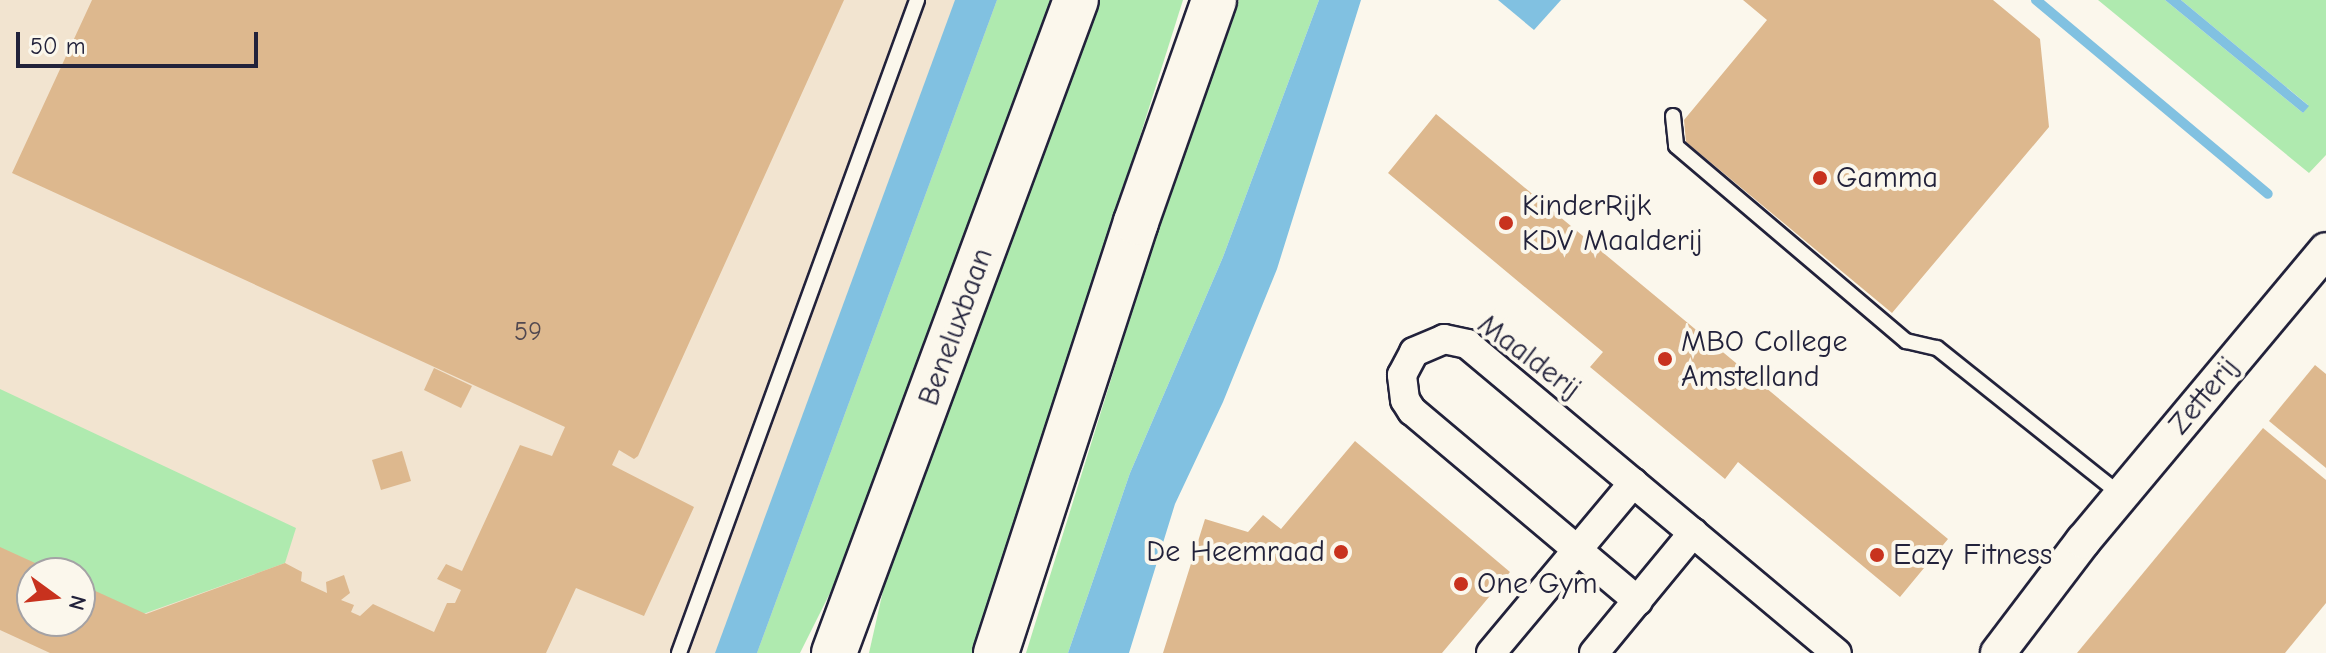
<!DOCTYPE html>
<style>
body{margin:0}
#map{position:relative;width:2326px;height:653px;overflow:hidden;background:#fbf7ec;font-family:"Comic Neue",sans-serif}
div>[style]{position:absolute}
.built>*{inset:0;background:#f2e4d0}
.green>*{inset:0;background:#afeaaf}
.water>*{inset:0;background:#81c1e1}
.stream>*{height:10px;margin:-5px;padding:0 5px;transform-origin:5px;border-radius:5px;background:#81c1e1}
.building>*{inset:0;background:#ddb88e}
.roads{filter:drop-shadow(2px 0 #22223b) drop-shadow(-2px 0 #22223b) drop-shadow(0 2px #22223b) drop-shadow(0 -2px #22223b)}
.service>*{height:14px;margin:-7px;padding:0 7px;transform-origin:7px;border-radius:7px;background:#fbf7ec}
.minor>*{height:28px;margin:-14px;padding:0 14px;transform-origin:14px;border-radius:14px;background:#fbf7ec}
.tertiary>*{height:34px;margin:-17px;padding:0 17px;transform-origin:17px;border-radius:17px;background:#fbf7ec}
.primary>*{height:44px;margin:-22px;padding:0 22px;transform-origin:22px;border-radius:22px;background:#fbf7ec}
.dots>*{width:22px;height:22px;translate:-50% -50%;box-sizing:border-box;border:4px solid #fbf7ec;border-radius:50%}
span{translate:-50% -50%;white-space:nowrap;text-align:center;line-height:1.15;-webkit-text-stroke:8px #fbf7ec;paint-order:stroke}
.number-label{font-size:26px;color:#514850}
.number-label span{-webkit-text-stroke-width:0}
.poi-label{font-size:30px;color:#22223b}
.left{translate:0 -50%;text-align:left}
.right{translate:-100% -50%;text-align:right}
.street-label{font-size:30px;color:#22223b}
.north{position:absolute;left:16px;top:557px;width:80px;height:80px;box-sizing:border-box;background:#fbf7ec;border:2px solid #a4a2a5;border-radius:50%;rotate:105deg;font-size:22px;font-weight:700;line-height:32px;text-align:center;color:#22223b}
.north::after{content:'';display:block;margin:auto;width:28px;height:36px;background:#c8321e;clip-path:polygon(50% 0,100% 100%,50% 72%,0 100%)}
.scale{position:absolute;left:16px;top:32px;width:242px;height:36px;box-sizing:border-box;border:4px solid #22223b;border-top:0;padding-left:10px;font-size:24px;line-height:28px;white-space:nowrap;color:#22223b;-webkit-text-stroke:6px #fbf7ec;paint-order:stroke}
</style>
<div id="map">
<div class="built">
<i style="clip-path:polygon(evenodd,0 0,1029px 0,796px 653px,0 653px,0 0,32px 573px,80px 573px,80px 621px,32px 621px,32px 573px)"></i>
</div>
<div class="green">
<i style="clip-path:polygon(997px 0,1052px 0,864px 525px,800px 653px,757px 653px)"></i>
<i style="clip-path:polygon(1098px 0,1183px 0,977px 653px,869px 653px,885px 582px)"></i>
<i style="clip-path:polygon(1239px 0,1319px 0,1223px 257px,1130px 473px,1068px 653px,1026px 653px,1169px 193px)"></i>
<i style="clip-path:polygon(2098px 0,2165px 0,2303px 113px,2308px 105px,2181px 0,2326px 0,2326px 155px,2309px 173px)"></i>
<i style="clip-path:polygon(0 389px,296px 528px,285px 563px,143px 614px,80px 585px,80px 573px,53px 573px,0 549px)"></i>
</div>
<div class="water">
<i style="clip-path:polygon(955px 0,997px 0,757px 653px,715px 653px)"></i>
<i style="clip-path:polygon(1319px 0,1361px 0,1277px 269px,1223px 402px,1175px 504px,1129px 653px,1068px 653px,1130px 473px,1223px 257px)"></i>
<i style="clip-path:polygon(1498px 0,1561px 0,1534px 30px)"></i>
<i style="clip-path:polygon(2165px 0,2181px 0,2309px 106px,2303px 113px)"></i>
</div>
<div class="stream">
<i style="left:2036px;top:0;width:302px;rotate:39.9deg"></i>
</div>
<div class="building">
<i style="clip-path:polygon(92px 0,844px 0,638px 456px,634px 459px,619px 450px,612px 465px,694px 507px,644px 616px,576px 588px,546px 653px,50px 653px,0 630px,0 547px,57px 573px,32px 573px,32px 621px,80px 621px,80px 584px,146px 614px,285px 563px,302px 572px,301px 581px,327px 593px,326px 582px,344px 575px,350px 593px,341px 600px,354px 605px,351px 612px,360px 616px,373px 604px,434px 632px,447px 603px,455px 603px,461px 590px,437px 579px,446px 564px,462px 571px,520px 445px,552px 456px,565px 427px,12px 173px)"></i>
<i style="clip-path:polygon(1743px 0,1993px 0,2040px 39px,2049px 127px,1892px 313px,1686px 142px,1684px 120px,1767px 20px)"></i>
<i style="clip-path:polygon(1436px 114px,1948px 539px,1900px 597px,1738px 462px,1725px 479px,1590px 367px,1603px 352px,1388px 173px)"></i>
<i style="clip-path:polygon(2315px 365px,2326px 374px,2326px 468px,2269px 421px)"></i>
<i style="clip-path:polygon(434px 368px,472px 386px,461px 408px,424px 390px)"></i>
<i style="clip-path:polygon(2263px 428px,2326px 480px,2326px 603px,2285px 653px,2077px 653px)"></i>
<i style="clip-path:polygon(1355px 441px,1510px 572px,1442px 653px,1163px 653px,1205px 519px,1248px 532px,1263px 515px,1281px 529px)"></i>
<i style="clip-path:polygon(402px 451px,411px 481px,381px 490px,372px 460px)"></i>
</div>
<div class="roads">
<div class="service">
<i style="left:1673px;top:116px;width:30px;rotate:84deg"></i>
<i style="left:1676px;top:146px;width:302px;rotate:40.3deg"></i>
<i style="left:1906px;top:341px;width:32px;rotate:13deg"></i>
<i style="left:1937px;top:348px;width:236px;rotate:38.6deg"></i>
<i style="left:679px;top:653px;width:695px;rotate:-69.97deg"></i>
</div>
<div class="minor">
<i style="left:1638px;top:601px;width:295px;rotate:-139.9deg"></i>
<i style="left:1412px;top:411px;width:13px;rotate:-122deg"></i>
<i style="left:1405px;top:400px;width:25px;rotate:-97deg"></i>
<i style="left:1402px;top:375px;width:26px;rotate:-62deg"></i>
<i style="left:1414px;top:352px;width:33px;rotate:-23deg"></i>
<i style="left:1444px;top:339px;width:24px;rotate:12deg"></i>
<i style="left:1467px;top:344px;width:482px;rotate:39.9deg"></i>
<i style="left:1491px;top:653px;width:222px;rotate:-50.1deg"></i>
<i style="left:1594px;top:653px;width:156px;rotate:-50.5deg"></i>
</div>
<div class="tertiary">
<i style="left:1998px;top:653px;width:141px;rotate:-52.8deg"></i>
<i style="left:2083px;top:541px;width:379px;rotate:-50.1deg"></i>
</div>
<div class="primary">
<i style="left:834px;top:653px;width:696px;rotate:-69.67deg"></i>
<i style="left:996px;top:653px;width:453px;rotate:-72deg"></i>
<i style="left:1136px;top:222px;width:235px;rotate:-70.6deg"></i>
</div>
</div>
<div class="dots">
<i style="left:1820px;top:178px;background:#c8321e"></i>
<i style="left:1506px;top:223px;background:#c8321e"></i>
<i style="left:1665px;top:359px;background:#c8321e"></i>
<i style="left:1341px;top:552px;background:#c8321e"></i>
<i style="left:1877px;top:555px;background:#c8321e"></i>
<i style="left:1461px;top:584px;background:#c8321e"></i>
</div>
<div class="number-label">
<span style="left:528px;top:333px">59</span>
</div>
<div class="poi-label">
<span class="left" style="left:1836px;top:178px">Gamma</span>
<span class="left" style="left:1522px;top:223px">KinderRijk<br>KDV Maalderij</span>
<span class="left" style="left:1681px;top:359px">MBO College<br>Amstelland</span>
<span class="right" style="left:1325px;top:552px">De Heemraad</span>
<span class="left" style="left:1893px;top:555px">Eazy Fitness</span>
<span class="left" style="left:1477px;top:584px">One Gym</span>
</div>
<div class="street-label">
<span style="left:956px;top:327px;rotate:-70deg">Beneluxbaan</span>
<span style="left:1529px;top:357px;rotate:37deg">Maalderij</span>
<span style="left:2204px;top:396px;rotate:-50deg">Zetterij</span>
</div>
<div class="north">N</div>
<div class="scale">50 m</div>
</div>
